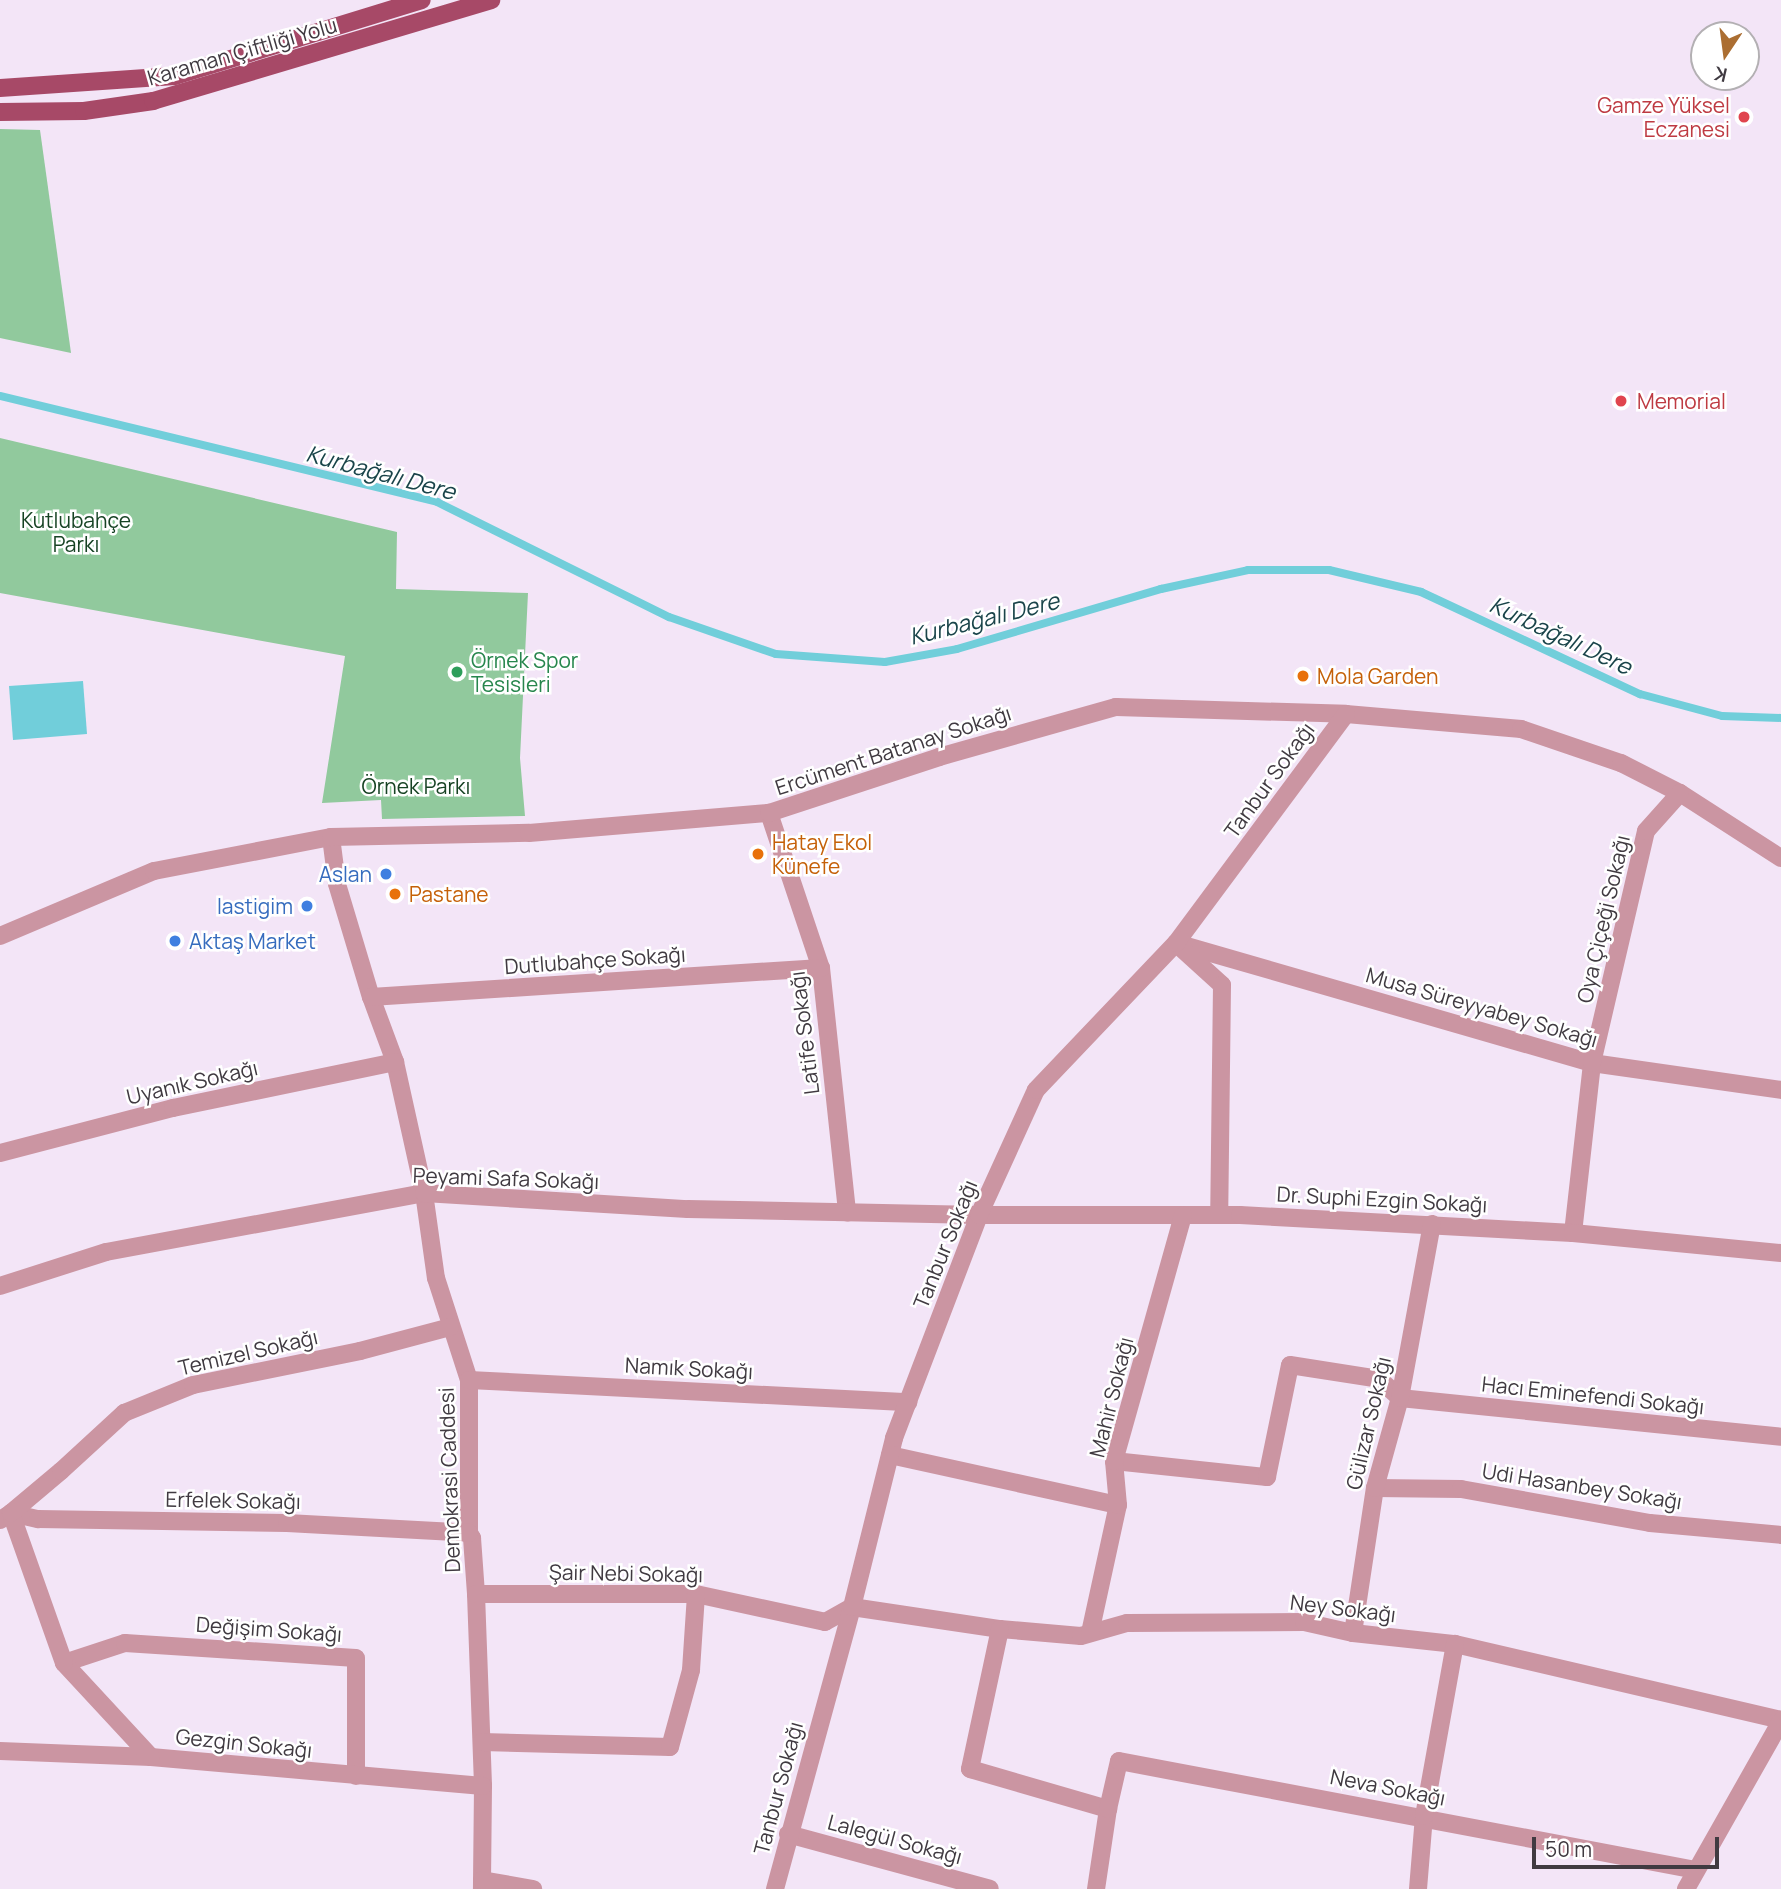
<!DOCTYPE html>
<meta charset="utf-8">
<style>
body{margin:0}
#map{position:relative;width:1781px;height:1889px;overflow:hidden;background:#f3e5f7;font-family:Manrope,sans-serif}
div>[style]{position:absolute}
.green>*{inset:0;background:#91c99d}
.water>*{inset:0;background:#71ceda}
.stream>*{height:8px;margin:-4px;padding:0 4px;transform-origin:4px;border-radius:4px;background:#71ceda}
.minor>*{height:18px;margin:-9px;padding:0 9px;transform-origin:9px;border-radius:9px;background:#cb95a2}
.major>*{height:18px;margin:-9px;padding:0 9px;transform-origin:9px;border-radius:9px;background:#a74967}
.dots>*{width:19px;height:19px;translate:-50% -50%;box-sizing:border-box;border:4px solid #fff;border-radius:50%}
span{translate:-50% -50%;white-space:nowrap;text-align:center;line-height:1.15;-webkit-text-stroke:5px #fff;paint-order:stroke}
.street-label{font-size:21px;color:#403a41}
.health-label{font-size:21px;color:#be3a42}
.right{translate:-100% -50%;text-align:right}
.left{translate:0 -50%;text-align:left}
.park-label{font-size:21px;color:#174324}
.leisure-label{font-size:21px;color:#27864d}
.food-label{font-size:21px;color:#c56008}
.shop-label{font-size:21px;color:#366cbe}
.water-label{font-size:23px;color:#1a444a;font-style:italic}
.north{position:absolute;left:1690px;top:21px;width:70px;height:70px;box-sizing:border-box;background:#fff;border:2px solid #b3b0b3;border-radius:50%;rotate:193deg;font-size:19px;font-weight:700;line-height:28px;text-align:center;color:#403a41}
.north::after{content:'';display:block;margin:auto;width:24px;height:32px;background:#ab6e32;clip-path:polygon(50% 0,100% 100%,50% 72%,0 100%)}
.scale{position:absolute;left:1532px;top:1837px;width:187px;height:32px;box-sizing:border-box;border:4px solid #403a41;border-top:0;padding-left:9px;font-size:21px;line-height:24px;white-space:nowrap;color:#403a41;-webkit-text-stroke:5px #fff;paint-order:stroke}
</style>
<div id="map">
<div class="green">
<i style="clip-path:polygon(0 129px,40px 130px,71px 353px,0 338px)"></i>
<i style="clip-path:polygon(0 438px,397px 532px,396px 589px,528px 593px,520px 758px,525px 816px,382px 819px,381px 800px,322px 803px,345px 656px,0 593px)"></i>
</div>
<div class="water">
<i style="clip-path:polygon(83px 681px,87px 734px,13px 740px,9px 686px)"></i>
</div>
<div class="stream">
<i style="left:0;top:396px;width:450px;rotate:13.6deg"></i>
<i style="left:437px;top:502px;width:259px;rotate:26.4deg"></i>
<i style="left:669px;top:617px;width:113px;rotate:19.1deg"></i>
<i style="left:776px;top:654px;width:109px;rotate:4.2deg"></i>
<i style="left:885px;top:662px;width:73px;rotate:-10.2deg"></i>
<i style="left:957px;top:649px;width:213px;rotate:-16.4deg"></i>
<i style="left:1161px;top:589px;width:89px;rotate:-12.3deg"></i>
<i style="left:1248px;top:570px;width:81px"></i>
<i style="left:1329px;top:570px;width:95px;rotate:13.4deg"></i>
<i style="left:1421px;top:592px;width:242px;rotate:25deg"></i>
<i style="left:1640px;top:694px;width:85px;rotate:15deg"></i>
<i style="left:1722px;top:716px;width:59px;rotate:1.9deg"></i>
</div>
<div class="minor">
<i style="left:769px;top:813px;width:163px;rotate:71.5deg"></i>
<i style="left:821px;top:968px;width:246px;rotate:83.9deg"></i>
<i style="left:331px;top:837px;width:47px;rotate:82.7deg"></i>
<i style="left:337px;top:884px;width:118px;rotate:73.3deg"></i>
<i style="left:371px;top:997px;width:69px;rotate:69.7deg"></i>
<i style="left:395px;top:1062px;width:134px;rotate:77.5deg"></i>
<i style="left:424px;top:1193px;width:86px;rotate:82deg"></i>
<i style="left:436px;top:1278px;width:107px;rotate:72.1deg"></i>
<i style="left:469px;top:1380px;width:153px;rotate:90deg"></i>
<i style="left:469px;top:1533px;width:6px;rotate:59deg"></i>
<i style="left:472px;top:1538px;width:56px;rotate:85.9deg"></i>
<i style="left:476px;top:1594px;width:192px;rotate:87.9deg"></i>
<i style="left:483px;top:1786px;width:103px;rotate:90.6deg"></i>
<i style="left:0;top:936px;width:167px;rotate:-22.9deg"></i>
<i style="left:154px;top:871px;width:180px;rotate:-10.9deg"></i>
<i style="left:331px;top:837px;width:198px;rotate:-1.2deg"></i>
<i style="left:529px;top:833px;width:241px;rotate:-4.8deg"></i>
<i style="left:769px;top:813px;width:179px;rotate:-18.2deg"></i>
<i style="left:939px;top:757px;width:184px;rotate:-15.8deg"></i>
<i style="left:1116px;top:707px;width:230px;rotate:1.7deg"></i>
<i style="left:1346px;top:714px;width:176px;rotate:4.9deg"></i>
<i style="left:1521px;top:729px;width:106px;rotate:18.8deg"></i>
<i style="left:1621px;top:763px;width:66px;rotate:27deg"></i>
<i style="left:1680px;top:793px;width:120px;rotate:32.8deg"></i>
<i style="left:1176px;top:943px;width:433px;rotate:16.1deg"></i>
<i style="left:1592px;top:1063px;width:191px;rotate:8.1deg"></i>
<i style="left:1179px;top:946px;width:58px;rotate:42.2deg"></i>
<i style="left:1222px;top:985px;width:230px;rotate:90.7deg"></i>
<i style="left:371px;top:997px;width:451px;rotate:-3.7deg"></i>
<i style="left:0;top:1153px;width:179px;rotate:-14.6deg"></i>
<i style="left:173px;top:1108px;width:227px;rotate:-11.7deg"></i>
<i style="left:1573px;top:1233px;width:171px;rotate:-83.6deg"></i>
<i style="left:1592px;top:1063px;width:238px;rotate:-76.9deg"></i>
<i style="left:1646px;top:831px;width:51px;rotate:-48.2deg"></i>
<i style="left:0;top:1286px;width:111px;rotate:-17.8deg"></i>
<i style="left:106px;top:1252px;width:323px;rotate:-10.5deg"></i>
<i style="left:424px;top:1193px;width:264px;rotate:3.5deg"></i>
<i style="left:688px;top:1209px;width:291px;rotate:1.2deg"></i>
<i style="left:979px;top:1215px;width:261px"></i>
<i style="left:1240px;top:1215px;width:333px;rotate:3.1deg"></i>
<i style="left:1573px;top:1233px;width:209px;rotate:5.5deg"></i>
<i style="left:469px;top:1380px;width:440px;rotate:2.9deg"></i>
<i style="left:890px;top:1455px;width:233px;rotate:12.4deg"></i>
<i style="left:1114px;top:1461px;width:154px;rotate:6deg"></i>
<i style="left:1267px;top:1477px;width:114px;rotate:-78.4deg"></i>
<i style="left:1290px;top:1365px;width:90px;rotate:8.9deg"></i>
<i style="left:1379px;top:1379px;width:28px;rotate:42deg"></i>
<i style="left:1400px;top:1398px;width:383px;rotate:5.8deg"></i>
<i style="left:1375px;top:1488px;width:86px;rotate:0.7deg"></i>
<i style="left:1461px;top:1489px;width:192px;rotate:10.2deg"></i>
<i style="left:1650px;top:1523px;width:132px;rotate:5.2deg"></i>
<i style="left:0;top:1520px;width:13px;rotate:-32deg"></i>
<i style="left:11px;top:1513px;width:28px;rotate:13deg"></i>
<i style="left:38px;top:1519px;width:249px;rotate:0.9deg"></i>
<i style="left:287px;top:1523px;width:182px;rotate:3.1deg"></i>
<i style="left:476px;top:1594px;width:220px"></i>
<i style="left:696px;top:1594px;width:132px;rotate:12.2deg"></i>
<i style="left:825px;top:1622px;width:31px;rotate:-29deg"></i>
<i style="left:852px;top:1607px;width:150px;rotate:8.5deg"></i>
<i style="left:1000px;top:1629px;width:81px;rotate:4.9deg"></i>
<i style="left:1081px;top:1636px;width:48px;rotate:-15.8deg"></i>
<i style="left:1127px;top:1623px;width:177px;rotate:-0.3deg"></i>
<i style="left:1304px;top:1622px;width:50px;rotate:12.7deg"></i>
<i style="left:1353px;top:1633px;width:103px;rotate:6.2deg"></i>
<i style="left:1455px;top:1644px;width:335px;rotate:13.1deg"></i>
<i style="left:1000px;top:1629px;width:143px;rotate:102.1deg"></i>
<i style="left:970px;top:1769px;width:144px;rotate:16.2deg"></i>
<i style="left:1108px;top:1809px;width:81px;rotate:98.5deg"></i>
<i style="left:1090px;top:1633px;width:131px;rotate:-77.7deg"></i>
<i style="left:1118px;top:1505px;width:44px;rotate:-95.2deg"></i>
<i style="left:1114px;top:1461px;width:255px;rotate:-74.3deg"></i>
<i style="left:1353px;top:1633px;width:147px;rotate:-81.4deg"></i>
<i style="left:1375px;top:1488px;width:93px;rotate:-74.5deg"></i>
<i style="left:1400px;top:1398px;width:177px;rotate:-79.6deg"></i>
<i style="left:64px;top:1663px;width:64px;rotate:-18.2deg"></i>
<i style="left:125px;top:1643px;width:231px;rotate:3.7deg"></i>
<i style="left:356px;top:1658px;width:118px;rotate:90deg"></i>
<i style="left:482px;top:1742px;width:188px;rotate:1.5deg"></i>
<i style="left:670px;top:1747px;width:80px;rotate:-74.7deg"></i>
<i style="left:691px;top:1670px;width:76px;rotate:-86.2deg"></i>
<i style="left:0;top:1751px;width:151px;rotate:2.3deg"></i>
<i style="left:151px;top:1757px;width:333px;rotate:5deg"></i>
<i style="left:151px;top:1757px;width:128px;rotate:-132.8deg"></i>
<i style="left:64px;top:1663px;width:159px;rotate:-109.5deg"></i>
<i style="left:11px;top:1513px;width:65px;rotate:-40deg"></i>
<i style="left:61px;top:1471px;width:86px;rotate:-42.6deg"></i>
<i style="left:124px;top:1413px;width:74px;rotate:-22.1deg"></i>
<i style="left:193px;top:1385px;width:170px;rotate:-11.5deg"></i>
<i style="left:360px;top:1351px;width:93px;rotate:-14.9deg"></i>
<i style="left:1108px;top:1809px;width:49px;rotate:-77.1deg"></i>
<i style="left:1119px;top:1761px;width:587px;rotate:10.7deg"></i>
<i style="left:788px;top:1834px;width:209px;rotate:15.2deg"></i>
<i style="left:482px;top:1880px;width:52px;rotate:10deg"></i>
<i style="left:775px;top:1889px;width:292px;rotate:-74.7deg"></i>
<i style="left:852px;top:1607px;width:174px;rotate:-76deg"></i>
<i style="left:894px;top:1438px;width:239px;rotate:-69.1deg"></i>
<i style="left:979px;top:1215px;width:137px;rotate:-65.5deg"></i>
<i style="left:1036px;top:1090px;width:203px;rotate:-46.4deg"></i>
<i style="left:1176px;top:943px;width:285px;rotate:-53.4deg"></i>
<i style="left:1418px;top:1889px;width:73px;rotate:-85.3deg"></i>
<i style="left:1424px;top:1816px;width:175px;rotate:-79.8deg"></i>
<i style="left:1686px;top:1889px;width:193px;rotate:-60.5deg"></i>
</div>
<div class="major">
<i style="left:0;top:88px;width:175px;rotate:-3.9deg"></i>
<i style="left:175px;top:76px;width:258px;rotate:-17.1deg"></i>
<i style="left:0;top:112px;width:84px;rotate:-0.7deg"></i>
<i style="left:84px;top:111px;width:70px;rotate:-8.2deg"></i>
<i style="left:153px;top:101px;width:353px;rotate:-16.6deg"></i>
</div>
<div class="dots">
<i style="left:1744px;top:117px;background:#e0444e"></i>
<i style="left:1621px;top:401px;background:#e0444e"></i>
<i style="left:457px;top:672px;background:#2e9e5b"></i>
<i style="left:1303px;top:676px;background:#e8710a"></i>
<i style="left:758px;top:854px;background:#e8710a"></i>
<i style="left:386px;top:874px;background:#3f7fe0"></i>
<i style="left:395px;top:894px;background:#e8710a"></i>
<i style="left:307px;top:906px;background:#3f7fe0"></i>
<i style="left:175px;top:941px;background:#3f7fe0"></i>
</div>
<div class="street-label">
<span style="left:242px;top:51px;rotate:-16deg">Karaman Çiftliği Yolu</span>
<span style="left:893px;top:750px;rotate:-18deg">Ercüment Batanay Sokağı</span>
<span style="left:1269px;top:780px;rotate:-54deg">Tanbur Sokağı</span>
<span style="left:1603px;top:919px;rotate:-77deg">Oya Çiçeği Sokağı</span>
<span style="left:595px;top:960px;rotate:-4deg">Dutlubahçe Sokağı</span>
<span style="left:1482px;top:1007px;rotate:16deg">Musa Süreyyabey Sokağı</span>
<span style="left:804px;top:1033px;rotate:-97deg">Latife Sokağı</span>
<span style="left:192px;top:1082px;rotate:-13deg">Uyanık Sokağı</span>
<span style="left:506px;top:1178px;rotate:2deg">Peyami Safa Sokağı</span>
<span style="left:1382px;top:1199px;rotate:3deg">Dr. Suphi Ezgin Sokağı</span>
<span style="left:945px;top:1244px;rotate:-68deg">Tanbur Sokağı</span>
<span style="left:248px;top:1352px;rotate:-13deg">Temizel Sokağı</span>
<span style="left:689px;top:1368px;rotate:3deg">Namık Sokağı</span>
<span style="left:1593px;top:1395px;rotate:6deg">Hacı Eminefendi Sokağı</span>
<span style="left:1111px;top:1397px;rotate:-76deg">Mahir Sokağı</span>
<span style="left:1368px;top:1423px;rotate:-77deg">Gülizar Sokağı</span>
<span style="left:449px;top:1480px;rotate:-92deg">Demokrasi Caddesi</span>
<span style="left:1582px;top:1486px;rotate:9deg">Udi Hasanbey Sokağı</span>
<span style="left:233px;top:1500px;rotate:1deg">Erfelek Sokağı</span>
<span style="left:626px;top:1573px;rotate:1deg">Şair Nebi Sokağı</span>
<span style="left:1343px;top:1608px;rotate:7deg">Ney Sokağı</span>
<span style="left:269px;top:1629px;rotate:4deg">Değişim Sokağı</span>
<span style="left:244px;top:1743px;rotate:6deg">Gezgin Sokağı</span>
<span style="left:1388px;top:1787px;rotate:11deg">Neva Sokağı</span>
<span style="left:778px;top:1788px;rotate:-75deg">Tanbur Sokağı</span>
<span style="left:895px;top:1839px;rotate:15deg">Lalegül Sokağı</span>
</div>
<div class="health-label">
<span class="right" style="left:1730px;top:117px">Gamze Yüksel<br>Eczanesi</span>
<span class="left" style="left:1637px;top:401px">Memorial</span>
</div>
<div class="park-label">
<span style="left:76px;top:532px">Kutlubahçe<br>Parkı</span>
<span style="left:416px;top:786px">Örnek Parkı</span>
</div>
<div class="leisure-label">
<span class="left" style="left:471px;top:672px">Örnek Spor<br>Tesisleri</span>
</div>
<div class="food-label">
<span class="left" style="left:1317px;top:676px">Mola Garden</span>
<span class="left" style="left:772px;top:854px">Hatay Ekol<br>Künefe</span>
<span class="left" style="left:409px;top:894px">Pastane</span>
</div>
<div class="shop-label">
<span class="right" style="left:372px;top:874px">Aslan</span>
<span class="right" style="left:293px;top:906px">lastigim</span>
<span class="left" style="left:189px;top:941px">Aktaş Market</span>
</div>
<div class="water-label">
<span style="left:381px;top:472px;rotate:15deg">Kurbağalı Dere</span>
<span style="left:984px;top:618px;rotate:-14deg">Kurbağalı Dere</span>
<span style="left:1561px;top:635px;rotate:25deg">Kurbağalı Dere</span>
</div>
<div class="north">K</div>
<div class="scale">50 m</div>
</div>
